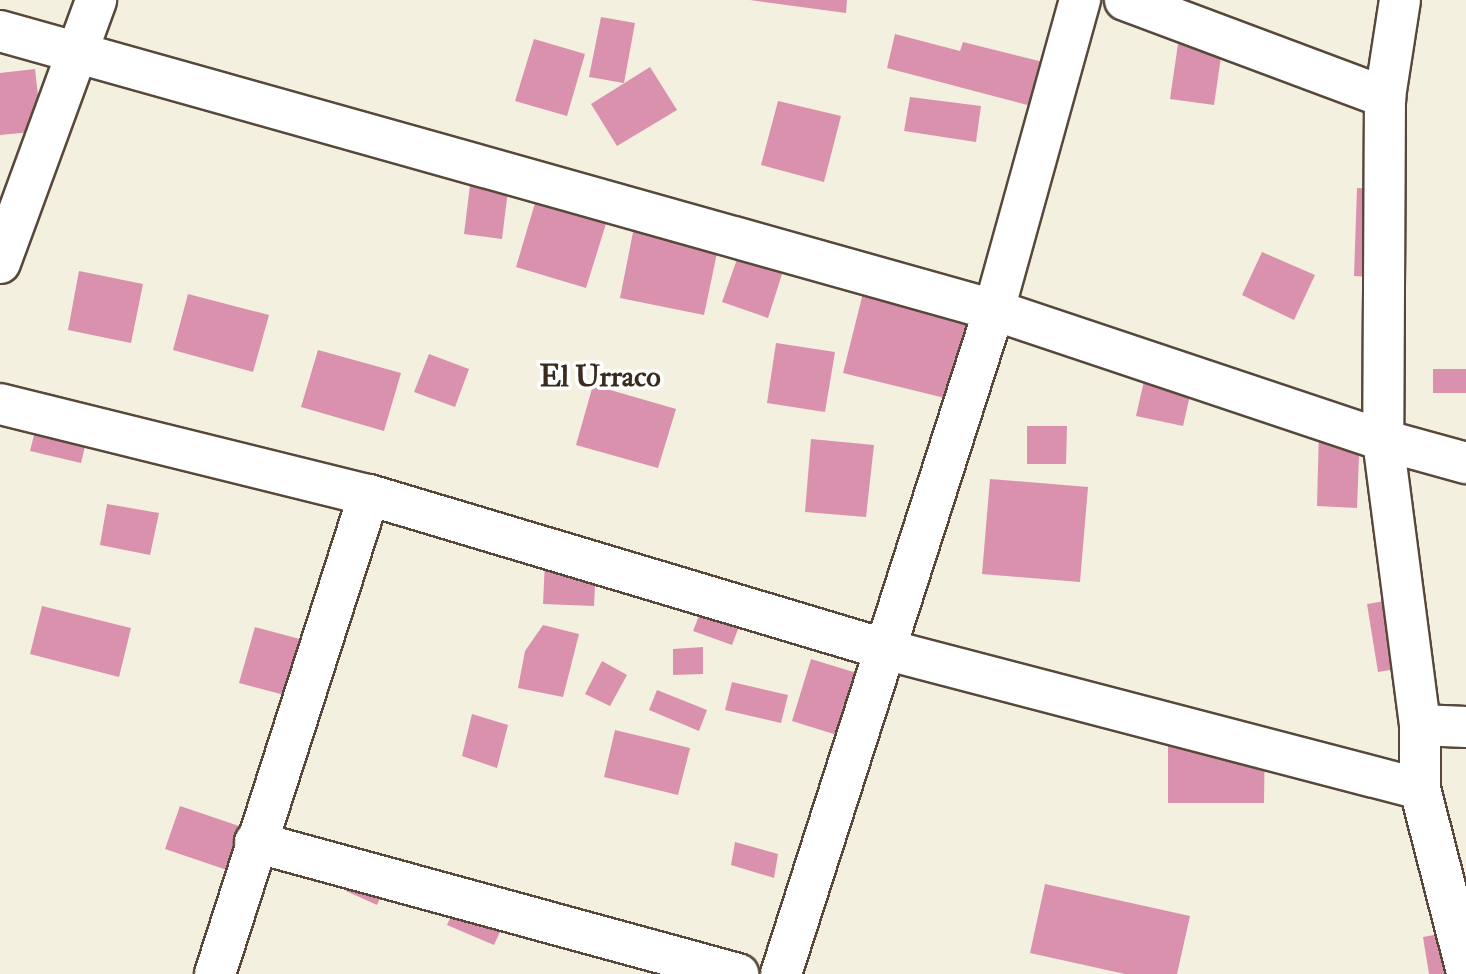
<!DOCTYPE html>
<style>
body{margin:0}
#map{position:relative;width:1466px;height:974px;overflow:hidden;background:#f3f0df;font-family:"IM FELL Double Pica",serif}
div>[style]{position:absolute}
.building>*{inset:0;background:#da91ad}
.roads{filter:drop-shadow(2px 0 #57483b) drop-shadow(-2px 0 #57483b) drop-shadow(0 2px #57483b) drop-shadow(0 -2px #57483b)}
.minor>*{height:40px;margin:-20px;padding:0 20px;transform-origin:20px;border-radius:20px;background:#fff}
span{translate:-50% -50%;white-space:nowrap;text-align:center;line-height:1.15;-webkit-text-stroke:7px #fff;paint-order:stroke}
.neighbourhood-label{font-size:30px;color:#3b2a1e;font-weight:700}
</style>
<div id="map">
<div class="building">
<i style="clip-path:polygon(750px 0,847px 0,846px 13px)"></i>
<i style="clip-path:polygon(601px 17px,635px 23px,624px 83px,589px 77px)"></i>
<i style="clip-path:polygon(895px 34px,960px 51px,963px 42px,1047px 63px,1035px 107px,887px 68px)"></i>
<i style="clip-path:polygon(534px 39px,585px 54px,567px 116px,515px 101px)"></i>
<i style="clip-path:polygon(1178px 44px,1222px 50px,1214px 105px,1170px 99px)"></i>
<i style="clip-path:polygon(650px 67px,677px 110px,617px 146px,591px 104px)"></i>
<i style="clip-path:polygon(35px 69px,42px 131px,0 135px,0 73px)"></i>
<i style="clip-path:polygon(910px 97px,981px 106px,976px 142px,904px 131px)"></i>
<i style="clip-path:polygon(778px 101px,841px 116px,824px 182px,761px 165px)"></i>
<i style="clip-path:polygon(472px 169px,510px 174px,502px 239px,464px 234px)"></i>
<i style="clip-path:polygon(1357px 188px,1394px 190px,1390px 278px,1354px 276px)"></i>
<i style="clip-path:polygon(538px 193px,609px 214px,586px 288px,516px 267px)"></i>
<i style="clip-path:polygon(637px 212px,722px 229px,704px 315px,620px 298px)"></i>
<i style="clip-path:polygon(1262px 252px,1315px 275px,1294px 320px,1242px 295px)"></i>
<i style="clip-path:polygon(737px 259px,782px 274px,768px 318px,722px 302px)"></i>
<i style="clip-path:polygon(79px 271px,143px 284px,131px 343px,68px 330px)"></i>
<i style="clip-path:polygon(866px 281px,976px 309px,953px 400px,843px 373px)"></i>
<i style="clip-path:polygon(188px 294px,269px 315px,253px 372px,173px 350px)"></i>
<i style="clip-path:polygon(776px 343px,835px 352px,825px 412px,767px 403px)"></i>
<i style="clip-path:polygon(318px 350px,401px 373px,384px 431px,301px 407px)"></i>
<i style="clip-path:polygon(429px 354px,469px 369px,455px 407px,414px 392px)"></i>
<i style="clip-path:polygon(1149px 359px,1196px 369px,1183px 426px,1136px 416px)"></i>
<i style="clip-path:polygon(1433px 369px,1466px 369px,1466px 393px,1433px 393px)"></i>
<i style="clip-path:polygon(593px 385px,676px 409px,658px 468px,576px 445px)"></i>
<i style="clip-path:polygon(45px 392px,95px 405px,81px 463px,30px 451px)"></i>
<i style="clip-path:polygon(1027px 426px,1067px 426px,1066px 464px,1027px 464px)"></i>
<i style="clip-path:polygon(1319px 428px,1360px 430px,1357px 508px,1317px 506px)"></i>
<i style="clip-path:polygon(811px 439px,874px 445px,866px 517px,805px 512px)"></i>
<i style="clip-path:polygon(990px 479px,1088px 487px,1080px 582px,982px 574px)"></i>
<i style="clip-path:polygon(107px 504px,159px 513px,150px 555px,100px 545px)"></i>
<i style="clip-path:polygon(545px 562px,596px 564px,594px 606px,543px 604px)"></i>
<i style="clip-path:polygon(708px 593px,746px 608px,732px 645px,693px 631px)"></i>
<i style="clip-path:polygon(1409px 597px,1420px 665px,1378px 672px,1367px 604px)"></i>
<i style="clip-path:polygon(42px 606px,131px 628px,119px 677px,30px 654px)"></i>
<i style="clip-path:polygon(543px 625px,579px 634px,563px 697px,518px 688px,525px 651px)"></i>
<i style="clip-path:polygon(255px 627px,307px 641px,292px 697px,239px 683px)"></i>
<i style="clip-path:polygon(703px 647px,703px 674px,673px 675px,673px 649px)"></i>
<i style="clip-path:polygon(811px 659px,873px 678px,853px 740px,792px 721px)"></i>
<i style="clip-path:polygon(602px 661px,627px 675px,610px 706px,585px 694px)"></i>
<i style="clip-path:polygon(732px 682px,788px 695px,781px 723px,725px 710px)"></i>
<i style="clip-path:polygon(657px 690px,707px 710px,699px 731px,649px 710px)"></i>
<i style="clip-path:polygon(472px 714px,508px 725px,497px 768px,462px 756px)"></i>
<i style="clip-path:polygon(1168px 727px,1265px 727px,1264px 803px,1168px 803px)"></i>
<i style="clip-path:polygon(615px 730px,690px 748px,678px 795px,604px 777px)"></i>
<i style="clip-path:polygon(180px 806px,242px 827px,227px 870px,165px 849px)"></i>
<i style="clip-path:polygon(735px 842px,778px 854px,774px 878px,731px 865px)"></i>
<i style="clip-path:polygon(357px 865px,389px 878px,377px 905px,346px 891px)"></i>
<i style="clip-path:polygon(469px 877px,503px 892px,505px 921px,494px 945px,447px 925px)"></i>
<i style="clip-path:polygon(1045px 884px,1190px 916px,1177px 974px,1125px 974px,1030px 953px)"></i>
<i style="clip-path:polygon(1466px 929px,1466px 974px,1429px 974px,1423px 937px)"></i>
</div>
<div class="roads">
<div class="minor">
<i style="left:1125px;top:0;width:278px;rotate:20.5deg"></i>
<i style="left:1385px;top:97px;width:343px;rotate:90.3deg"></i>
<i style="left:1383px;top:440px;width:287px;rotate:82.6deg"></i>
<i style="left:1420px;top:725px;width:64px;rotate:90deg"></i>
<i style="left:1420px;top:789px;width:185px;rotate:75.6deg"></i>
<i style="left:0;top:31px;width:1032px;rotate:15.68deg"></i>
<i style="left:994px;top:310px;width:410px;rotate:18.5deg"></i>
<i style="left:1383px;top:440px;width:86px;rotate:15.5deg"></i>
<i style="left:1385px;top:97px;width:98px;rotate:-81.2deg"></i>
<i style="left:0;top:263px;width:280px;rotate:-69.9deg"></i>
<i style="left:0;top:404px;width:380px;rotate:13.9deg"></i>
<i style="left:369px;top:495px;width:538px;rotate:16.65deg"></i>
<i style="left:884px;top:649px;width:554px;rotate:14.64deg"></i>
<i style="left:1420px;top:725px;width:46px;rotate:2.5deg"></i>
<i style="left:255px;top:842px;width:501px;rotate:15.29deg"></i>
<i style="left:215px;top:974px;width:503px;rotate:-72.18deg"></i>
<i style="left:781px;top:974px;width:697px;rotate:-72.21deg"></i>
<i style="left:994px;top:310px;width:322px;rotate:-74.5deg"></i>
</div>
</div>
<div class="neighbourhood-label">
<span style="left:600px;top:377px">El Urraco</span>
</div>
</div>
